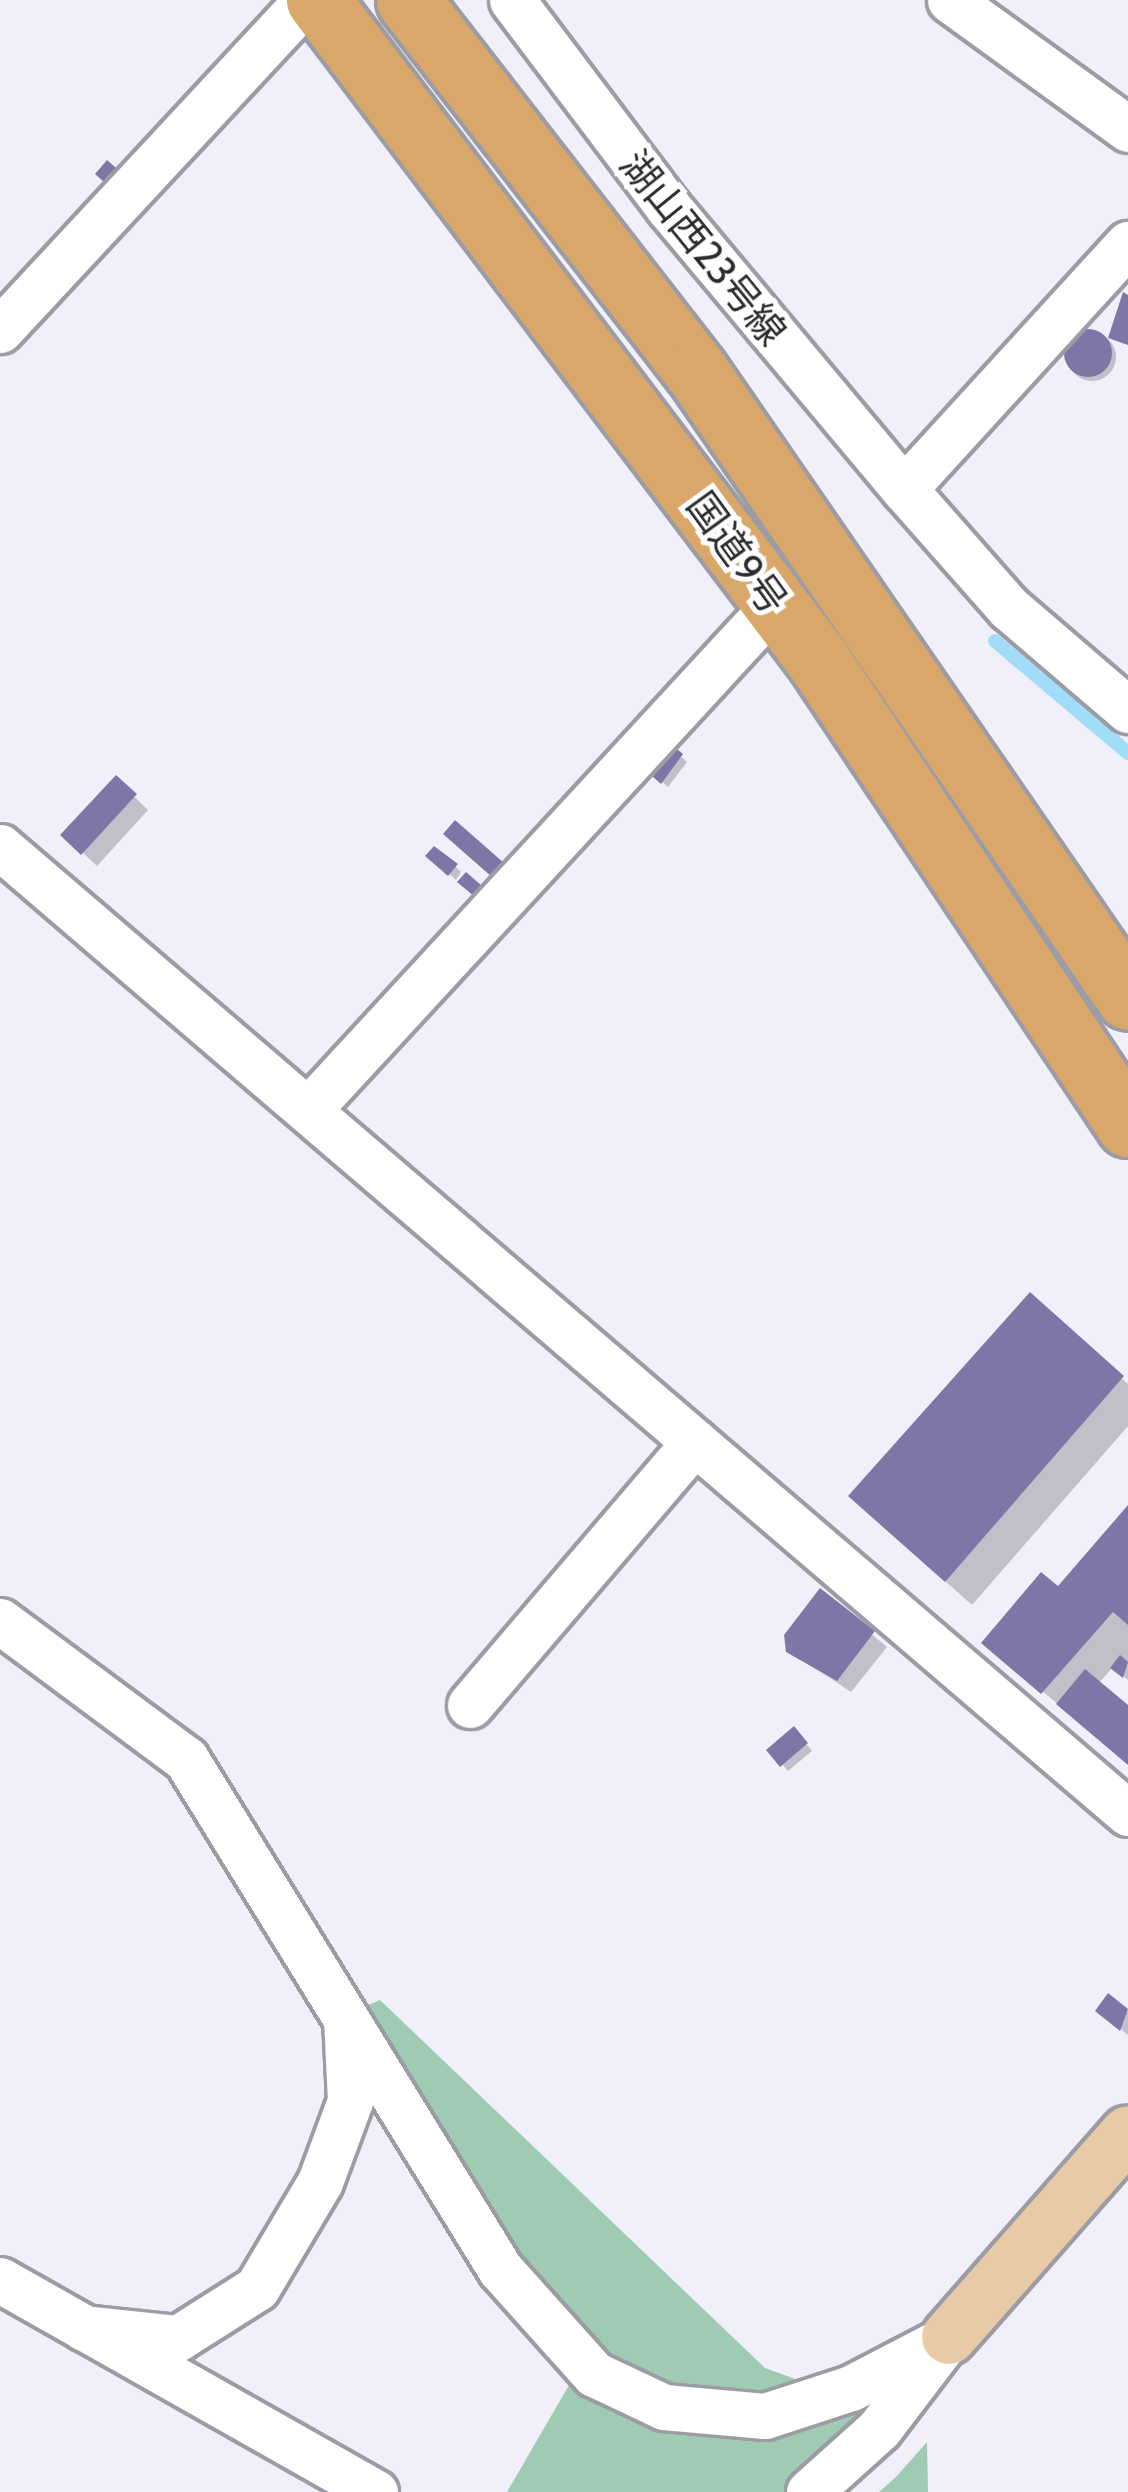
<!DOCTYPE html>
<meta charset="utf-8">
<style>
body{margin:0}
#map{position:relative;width:1128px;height:2492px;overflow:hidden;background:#f1f0fa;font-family:Cabin,"Noto Sans JP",sans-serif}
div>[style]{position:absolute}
.green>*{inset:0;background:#9fcbb2}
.shadow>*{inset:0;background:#0003}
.round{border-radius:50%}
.stream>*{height:14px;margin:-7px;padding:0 7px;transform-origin:7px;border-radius:7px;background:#a1ddf9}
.building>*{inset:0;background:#7d77a7}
.roads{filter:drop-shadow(3px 0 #9c9ca5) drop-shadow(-3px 0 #9c9ca5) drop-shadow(0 3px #9c9ca5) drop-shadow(0 -3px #9c9ca5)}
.minor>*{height:45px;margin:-22.5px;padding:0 22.5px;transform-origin:22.5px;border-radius:22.5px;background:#fff}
.major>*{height:54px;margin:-27px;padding:0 27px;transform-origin:27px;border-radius:27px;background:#e9caa6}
.highway>*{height:63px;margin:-31.5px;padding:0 31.5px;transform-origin:31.5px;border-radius:31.5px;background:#daa76b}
span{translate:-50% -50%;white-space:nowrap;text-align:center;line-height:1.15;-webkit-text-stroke:10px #fff;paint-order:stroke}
.street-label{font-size:39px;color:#2b2b2f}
</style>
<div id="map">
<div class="green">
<i style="clip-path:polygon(380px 2000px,765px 2368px,801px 2381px,781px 2396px,673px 2391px,626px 2373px,554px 2312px,366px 2006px)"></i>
<i style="clip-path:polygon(572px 2380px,676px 2433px,785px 2436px,866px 2405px,871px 2414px,784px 2492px,507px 2492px)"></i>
<i style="clip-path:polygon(927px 2442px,928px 2492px,879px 2492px,896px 2477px)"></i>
</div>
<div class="shadow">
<i class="round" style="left:1068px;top:333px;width:48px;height:48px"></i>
<i style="clip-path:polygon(668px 745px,687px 762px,668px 787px,647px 768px)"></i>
<i style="clip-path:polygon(116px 779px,148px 810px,97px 866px,64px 835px)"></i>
<i style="clip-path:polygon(429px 856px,456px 867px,461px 872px,456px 880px)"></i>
<i style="clip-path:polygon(1030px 1296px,1128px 1384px,1128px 1426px,972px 1605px,878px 1521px)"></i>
<i style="clip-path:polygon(1128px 1510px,1128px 1680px,1113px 1667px,1098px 1684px,1128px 1709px,1128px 1763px,985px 1643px,1059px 1591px)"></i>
<i style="clip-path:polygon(821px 1592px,887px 1647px,851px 1692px,789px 1651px)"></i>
<i style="clip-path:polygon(800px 1736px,812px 1751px,788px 1771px,770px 1751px)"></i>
<i style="clip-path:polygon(1109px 1997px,1128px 2012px,1128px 2035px,1105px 2016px)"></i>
</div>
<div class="stream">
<i style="left:995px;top:641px;width:174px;rotate:40.1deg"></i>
</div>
<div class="building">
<i style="clip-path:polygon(107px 160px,124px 175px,112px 189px,95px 174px)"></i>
<i style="clip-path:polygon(1123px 292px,1128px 295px,1128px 345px,1108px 338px)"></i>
<i class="round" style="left:1064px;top:329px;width:48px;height:48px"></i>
<i style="clip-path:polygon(667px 741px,683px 754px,661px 784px,643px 768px)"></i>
<i style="clip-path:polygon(116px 775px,137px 794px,81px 855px,60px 835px)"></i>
<i style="clip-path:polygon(455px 820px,504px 863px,492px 877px,443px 834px)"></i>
<i style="clip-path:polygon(434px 846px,458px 864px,448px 876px,425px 856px)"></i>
<i style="clip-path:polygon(466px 872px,489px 892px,481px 902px,457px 882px)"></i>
<i style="clip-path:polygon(1030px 1292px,1124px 1376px,945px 1582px,848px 1496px)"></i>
<i style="clip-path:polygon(1128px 1505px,1128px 1625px,1113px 1612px,1041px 1694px,981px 1643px,1041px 1572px,1058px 1586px)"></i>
<i style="clip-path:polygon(820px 1588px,875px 1631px,837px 1681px,786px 1652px,784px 1635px)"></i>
<i style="clip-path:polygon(1120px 1655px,1128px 1662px,1123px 1678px,1110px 1668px)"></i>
<i style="clip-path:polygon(1085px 1669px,1128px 1705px,1128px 1765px,1056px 1704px)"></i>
<i style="clip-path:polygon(794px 1726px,808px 1743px,780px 1767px,766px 1750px)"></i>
<i style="clip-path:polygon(1108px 1993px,1128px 2009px,1120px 2031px,1095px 2011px)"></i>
</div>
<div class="roads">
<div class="minor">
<i style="left:512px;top:0;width:259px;rotate:53deg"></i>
<i style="left:668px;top:207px;width:368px;rotate:50.1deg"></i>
<i style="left:904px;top:489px;width:159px;rotate:48.6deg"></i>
<i style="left:1009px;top:608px;width:157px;rotate:40.6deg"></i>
<i style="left:950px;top:0;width:220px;rotate:35.9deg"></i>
<i style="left:0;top:330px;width:451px;rotate:-47.1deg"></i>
<i style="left:904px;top:489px;width:332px;rotate:-47.6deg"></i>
<i style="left:0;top:847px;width:1485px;rotate:40.58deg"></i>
<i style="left:309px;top:1109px;width:684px;rotate:-47.31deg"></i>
<i style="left:0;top:1621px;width:232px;rotate:36.6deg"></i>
<i style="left:186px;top:1759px;width:599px;rotate:58.38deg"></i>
<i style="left:500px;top:2269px;width:141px;rotate:48.2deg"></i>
<i style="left:594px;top:2374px;width:77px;rotate:25.2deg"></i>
<i style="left:664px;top:2407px;width:101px;rotate:5.1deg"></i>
<i style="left:765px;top:2416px;width:90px;rotate:-18deg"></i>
<i style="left:851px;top:2388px;width:110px;rotate:-27.5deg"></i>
<i style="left:470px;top:1705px;width:346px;rotate:-49.5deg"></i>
<i style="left:0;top:2280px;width:431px;rotate:29.5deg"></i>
<i style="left:84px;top:2328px;width:95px;rotate:6.1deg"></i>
<i style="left:178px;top:2338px;width:93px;rotate:-32.3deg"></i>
<i style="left:257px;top:2288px;width:123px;rotate:-59.3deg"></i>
<i style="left:320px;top:2182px;width:86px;rotate:-69.7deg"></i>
<i style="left:350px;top:2101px;width:82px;rotate:-92.8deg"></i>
<i style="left:809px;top:2492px;width:94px;rotate:-42deg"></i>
<i style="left:879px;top:2429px;width:101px;rotate:-52.7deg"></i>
</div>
<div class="major">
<i style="left:949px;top:2337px;width:271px;rotate:-48.7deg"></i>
</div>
<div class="highway">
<i style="left:318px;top:0;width:828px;rotate:52.85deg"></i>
<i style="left:818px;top:660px;width:559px;rotate:56.31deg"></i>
<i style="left:408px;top:0;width:470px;rotate:52.2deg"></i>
<i style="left:696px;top:371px;width:761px;rotate:55.43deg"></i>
</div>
</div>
<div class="street-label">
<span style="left:703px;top:248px;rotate:51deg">湖山西23号線</span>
<span style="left:737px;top:553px;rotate:54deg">国道9号</span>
</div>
</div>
